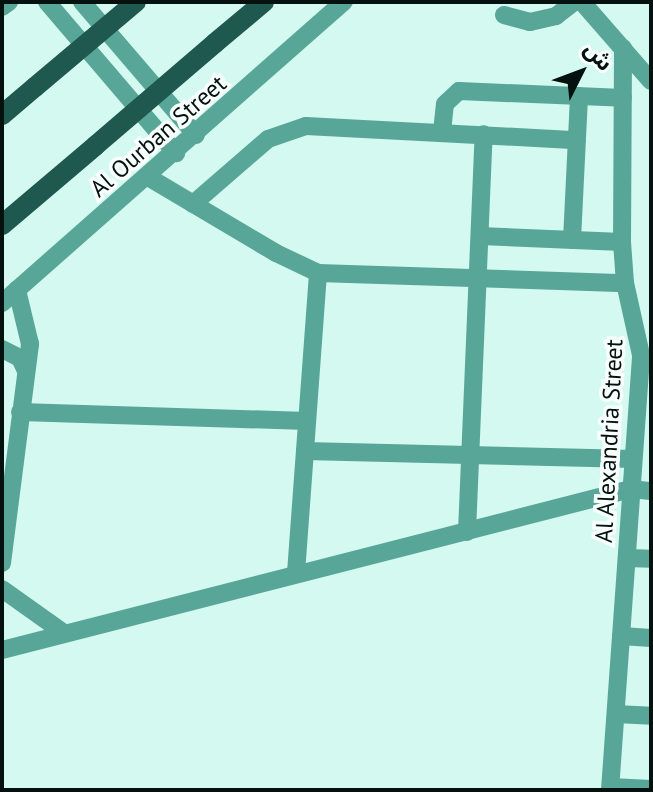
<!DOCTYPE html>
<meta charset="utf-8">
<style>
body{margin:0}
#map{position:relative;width:653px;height:792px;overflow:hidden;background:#d4f9f0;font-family:"PT Sans","Noto Sans Arabic",sans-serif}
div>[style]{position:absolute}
.minor>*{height:18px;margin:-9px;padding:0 9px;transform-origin:9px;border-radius:9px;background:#58a697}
.major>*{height:20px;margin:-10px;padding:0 10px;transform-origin:10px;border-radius:10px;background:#1f584e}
.major-bridge>*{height:20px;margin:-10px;padding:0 10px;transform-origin:10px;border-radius:10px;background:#1f584e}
span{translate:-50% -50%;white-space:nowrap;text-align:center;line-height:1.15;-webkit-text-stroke:7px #f8fffd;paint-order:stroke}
.street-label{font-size:24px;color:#04110e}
.frame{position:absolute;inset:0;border:4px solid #04110e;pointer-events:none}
.north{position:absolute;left:541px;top:32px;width:80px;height:80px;-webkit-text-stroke:6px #f8fffd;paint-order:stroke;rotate:48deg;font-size:22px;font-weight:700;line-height:32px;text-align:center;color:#04110e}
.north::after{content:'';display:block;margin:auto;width:28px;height:36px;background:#04110e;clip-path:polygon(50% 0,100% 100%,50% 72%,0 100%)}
</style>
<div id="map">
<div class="minor">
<i style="left:47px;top:2px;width:199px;rotate:49.5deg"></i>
<i style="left:82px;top:2px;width:175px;rotate:49.4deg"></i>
<i style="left:582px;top:2px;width:105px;rotate:48.9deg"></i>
<i style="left:2px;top:7px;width:9px;rotate:-36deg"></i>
<i style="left:504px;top:15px;width:27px;rotate:15deg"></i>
<i style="left:530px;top:22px;width:27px;rotate:-13deg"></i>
<i style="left:556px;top:16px;width:23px;rotate:-38deg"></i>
<i style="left:442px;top:132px;width:28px;rotate:-84deg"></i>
<i style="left:445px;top:104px;width:19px;rotate:-43deg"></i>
<i style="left:459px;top:91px;width:164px;rotate:2.4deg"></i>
<i style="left:148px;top:177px;width:149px;rotate:30.7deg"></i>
<i style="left:276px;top:253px;width:47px;rotate:25.5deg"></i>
<i style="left:318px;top:273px;width:307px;rotate:1.9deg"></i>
<i style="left:193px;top:204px;width:99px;rotate:-40.9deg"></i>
<i style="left:268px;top:139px;width:40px;rotate:-18.9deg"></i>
<i style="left:306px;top:126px;width:271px;rotate:3deg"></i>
<i style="left:480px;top:236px;width:142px;rotate:2.4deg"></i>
<i style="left:572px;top:240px;width:144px;rotate:-87.2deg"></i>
<i style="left:2px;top:303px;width:456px;rotate:-41.4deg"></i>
<i style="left:2px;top:349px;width:20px;rotate:27deg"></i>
<i style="left:20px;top:358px;width:14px;rotate:65deg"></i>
<i style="left:20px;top:412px;width:287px;rotate:1.8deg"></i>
<i style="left:305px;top:451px;width:328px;rotate:1.4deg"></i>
<i style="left:467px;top:532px;width:398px;rotate:-87.6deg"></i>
<i style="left:627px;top:558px;width:24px;rotate:2deg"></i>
<i style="left:2px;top:563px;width:221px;rotate:-82.7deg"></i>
<i style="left:30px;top:344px;width:56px;rotate:-103.5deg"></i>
<i style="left:296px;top:573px;width:301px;rotate:-85.8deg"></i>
<i style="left:2px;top:589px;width:76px;rotate:35.4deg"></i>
<i style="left:621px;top:636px;width:30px;rotate:4deg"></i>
<i style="left:2px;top:650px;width:649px;rotate:-14.36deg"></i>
<i style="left:631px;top:489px;width:20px;rotate:6deg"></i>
<i style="left:616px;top:714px;width:35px;rotate:3deg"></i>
<i style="left:611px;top:787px;width:40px;rotate:2.9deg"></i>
<i style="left:610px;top:790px;width:436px;rotate:-85.9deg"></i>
<i style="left:641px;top:355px;width:74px;rotate:-102.5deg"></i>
<i style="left:625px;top:283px;width:41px;rotate:-94.2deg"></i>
<i style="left:622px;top:242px;width:194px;rotate:-89.7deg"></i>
</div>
<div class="major">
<i style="left:215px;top:43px;width:64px;rotate:-39.9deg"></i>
<i style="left:2px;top:115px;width:43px;rotate:-40.3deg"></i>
<i style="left:2px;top:225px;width:122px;rotate:-40.3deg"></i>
</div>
<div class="major-bridge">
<i style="left:35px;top:87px;width:132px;rotate:-40.1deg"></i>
<i style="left:95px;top:146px;width:158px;rotate:-40.6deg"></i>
</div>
<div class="street-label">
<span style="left:158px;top:136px;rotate:-41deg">Al Ourban Street</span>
<span style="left:609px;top:441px;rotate:-87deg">Al Alexandria Street</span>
</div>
<div class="frame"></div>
<div class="north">ش</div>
</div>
